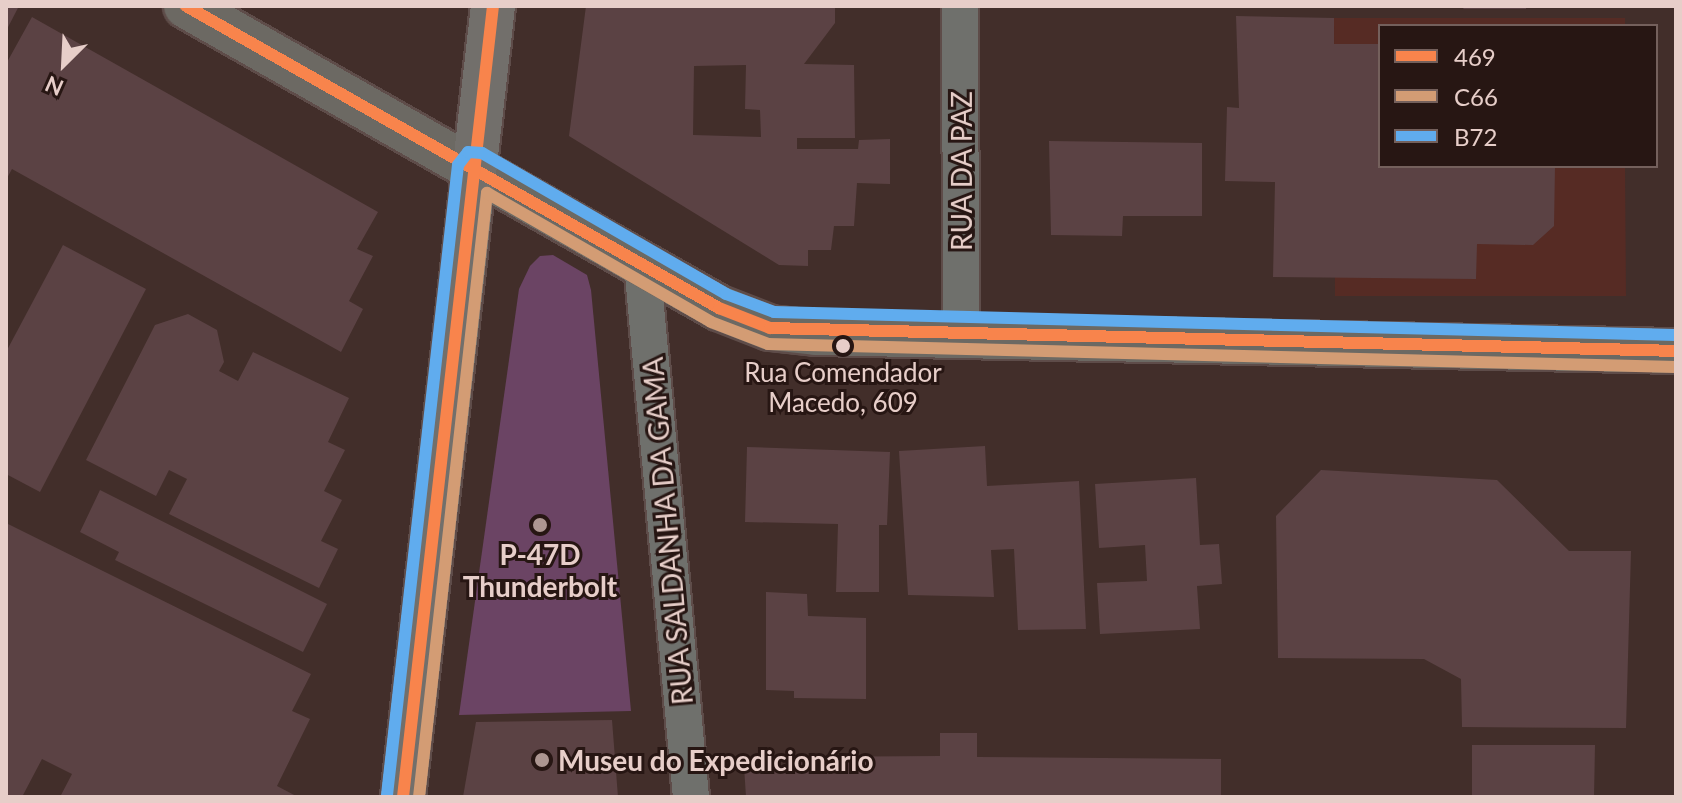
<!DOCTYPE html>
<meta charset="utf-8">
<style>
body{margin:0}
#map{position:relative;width:1682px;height:803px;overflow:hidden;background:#422e2a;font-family:Lato,sans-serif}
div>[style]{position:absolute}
.built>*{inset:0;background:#562b24}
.green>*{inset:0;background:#6b4464}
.building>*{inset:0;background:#5b4244}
.roads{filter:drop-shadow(2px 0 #5e4c49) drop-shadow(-2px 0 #5e4c49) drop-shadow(0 2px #5e4c49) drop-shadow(0 -2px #5e4c49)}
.minor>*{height:36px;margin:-18px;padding:0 18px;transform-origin:18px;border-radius:18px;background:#6f706c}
.secondary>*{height:44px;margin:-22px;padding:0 22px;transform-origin:22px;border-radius:22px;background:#6c6963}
.primary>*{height:44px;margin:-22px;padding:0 22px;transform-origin:22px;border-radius:22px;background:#726f6b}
.bus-1>*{height:12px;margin:-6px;padding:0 6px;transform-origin:6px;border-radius:6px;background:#f8844c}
.bus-2>*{height:12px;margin:-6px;padding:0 6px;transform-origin:6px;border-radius:6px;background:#d39c74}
.bus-3>*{height:12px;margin:-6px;padding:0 6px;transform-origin:6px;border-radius:6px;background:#60acee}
.dots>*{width:22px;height:22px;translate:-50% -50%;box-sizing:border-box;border:4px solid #271613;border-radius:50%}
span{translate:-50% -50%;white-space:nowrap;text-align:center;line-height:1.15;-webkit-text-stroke:6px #271613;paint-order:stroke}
.bus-label{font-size:26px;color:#e7cec9}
.street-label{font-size:28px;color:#e7cec9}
.poi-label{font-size:28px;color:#e7cec9;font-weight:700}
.left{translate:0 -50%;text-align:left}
.frame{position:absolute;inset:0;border:8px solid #e7cec9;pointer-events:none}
.legend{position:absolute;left:1378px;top:24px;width:280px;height:144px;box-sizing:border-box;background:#271613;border:2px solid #74605c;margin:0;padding:10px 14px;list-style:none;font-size:24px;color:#e7cec9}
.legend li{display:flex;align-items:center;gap:16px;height:40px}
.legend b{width:40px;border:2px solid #74605c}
.north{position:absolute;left:24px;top:24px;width:80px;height:80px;-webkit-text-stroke:6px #271613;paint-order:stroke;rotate:204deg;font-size:22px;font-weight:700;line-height:32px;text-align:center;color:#e7cec9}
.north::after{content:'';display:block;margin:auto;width:28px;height:36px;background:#e7cec9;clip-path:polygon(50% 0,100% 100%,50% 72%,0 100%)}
</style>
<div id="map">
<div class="built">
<i style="clip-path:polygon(1334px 18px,1625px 18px,1625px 26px,1380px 26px,1380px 166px,1625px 166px,1626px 296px,1335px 296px)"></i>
</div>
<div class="green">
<i style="clip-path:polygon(553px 255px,587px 275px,591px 290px,631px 711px,459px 715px,519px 289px,530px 266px,540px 256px)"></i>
</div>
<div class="building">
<i style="clip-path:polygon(6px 6px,19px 6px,6px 31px)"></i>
<i style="clip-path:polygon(evenodd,586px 6px,835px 6px,835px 23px,804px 64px,854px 65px,855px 138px,797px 138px,797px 149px,858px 149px,859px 140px,890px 139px,890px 184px,857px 183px,854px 226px,834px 226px,831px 250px,808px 250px,808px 266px,779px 265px,569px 136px,586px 6px,746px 65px,745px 109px,760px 110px,761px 137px,693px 135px,694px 66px,746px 65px)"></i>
<i style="clip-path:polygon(1460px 6px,1526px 6px,1526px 9px,1464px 9px)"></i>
<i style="clip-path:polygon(1236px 16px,1334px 18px,1334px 44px,1380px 44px,1380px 166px,1555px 166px,1554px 226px,1533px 245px,1477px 244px,1476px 279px,1273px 277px,1275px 182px,1225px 181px,1227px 107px,1239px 108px)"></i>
<i style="clip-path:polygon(32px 17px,378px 212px,357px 249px,373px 256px,349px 301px,363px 309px,341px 352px,12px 169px,6px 180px,6px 64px)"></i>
<i style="clip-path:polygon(1049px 141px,1202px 143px,1202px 216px,1123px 216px,1122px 236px,1051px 235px)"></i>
<i style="clip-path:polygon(63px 245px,146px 289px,40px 492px,6px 474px,6px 352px)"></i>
<i style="clip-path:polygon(188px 314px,217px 330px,224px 362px,219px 371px,238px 381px,253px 352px,349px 398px,328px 442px,345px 450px,324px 491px,342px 500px,321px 541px,338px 549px,319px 588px,169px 514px,187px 479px,169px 470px,156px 496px,86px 460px,155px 325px)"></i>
<i style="clip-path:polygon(985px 446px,987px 486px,1079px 481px,1086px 629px,1018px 630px,1014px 549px,991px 550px,994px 597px,908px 595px,899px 451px)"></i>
<i style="clip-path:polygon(747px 447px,890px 452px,887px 525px,879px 525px,879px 592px,836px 592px,838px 524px,745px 522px)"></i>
<i style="clip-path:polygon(1321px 470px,1497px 480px,1569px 551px,1631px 551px,1626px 728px,1462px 727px,1461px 679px,1424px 659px,1278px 658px,1276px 516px)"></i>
<i style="clip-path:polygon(1196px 478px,1200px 545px,1219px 544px,1222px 584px,1197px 586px,1200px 629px,1100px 634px,1097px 583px,1147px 581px,1145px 545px,1099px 548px,1095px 484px)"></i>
<i style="clip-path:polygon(100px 490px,327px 604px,303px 652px,115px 560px,119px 552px,80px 532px)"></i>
<i style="clip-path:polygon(6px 523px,311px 674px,292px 711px,310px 719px,277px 786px,298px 797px,60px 797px,72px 774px,42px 759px,22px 797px,6px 797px)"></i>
<i style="clip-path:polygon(766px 592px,807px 594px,808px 616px,866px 618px,866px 699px,794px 698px,794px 691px,766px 690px)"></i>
<i style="clip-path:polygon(612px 720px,618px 797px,463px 797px,476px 722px)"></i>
<i style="clip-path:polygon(940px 733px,977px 733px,977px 757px,1221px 759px,1221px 797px,746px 797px,744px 766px,790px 768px,791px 757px,940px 756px)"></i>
<i style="clip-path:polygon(1472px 745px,1595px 745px,1594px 797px,1472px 797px)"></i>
</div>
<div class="roads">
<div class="minor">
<i style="left:960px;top:6px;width:330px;rotate:89.8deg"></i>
<i style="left:642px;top:264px;width:535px;rotate:84.75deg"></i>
</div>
<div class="secondary">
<i style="left:186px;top:6px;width:613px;rotate:29.54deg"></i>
<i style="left:719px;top:308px;width:55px;rotate:21.4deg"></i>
<i style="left:770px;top:328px;width:46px;rotate:6.2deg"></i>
<i style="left:816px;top:333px;width:860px;rotate:1.2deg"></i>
</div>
<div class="primary">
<i style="left:403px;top:797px;width:796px;rotate:-83.51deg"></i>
</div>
</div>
<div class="bus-1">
<i style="left:186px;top:6px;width:613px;rotate:29.54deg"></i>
<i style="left:719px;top:308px;width:55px;rotate:21.4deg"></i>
<i style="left:770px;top:328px;width:906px;rotate:1.45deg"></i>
<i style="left:403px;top:797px;width:796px;rotate:-83.51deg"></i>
</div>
<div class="bus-2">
<i style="left:419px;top:797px;width:608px;rotate:-83.58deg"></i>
<i style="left:487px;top:193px;width:258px;rotate:29.9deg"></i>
<i style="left:711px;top:322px;width:61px;rotate:21.1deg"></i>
<i style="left:768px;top:344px;width:908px;rotate:1.45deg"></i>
</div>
<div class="bus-3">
<i style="left:387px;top:795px;width:634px;rotate:-83.57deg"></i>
<i style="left:458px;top:165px;width:16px;rotate:-52deg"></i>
<i style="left:468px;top:152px;width:14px;rotate:4deg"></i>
<i style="left:482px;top:153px;width:282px;rotate:30deg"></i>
<i style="left:726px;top:294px;width:51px;rotate:20.6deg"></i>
<i style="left:774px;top:312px;width:902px;rotate:1.46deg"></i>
</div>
<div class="dots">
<i style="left:843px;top:346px;background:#e7cec9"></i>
<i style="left:540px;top:525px;background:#ad9691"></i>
<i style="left:542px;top:760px;background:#ad9691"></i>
</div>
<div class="bus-label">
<span style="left:843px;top:388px">Rua Comendador<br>Macedo, 609</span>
</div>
<div class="street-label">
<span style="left:961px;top:171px;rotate:-90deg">RUA DA PAZ</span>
<span style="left:667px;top:531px;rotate:-95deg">RUA SALDANHA DA GAMA</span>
</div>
<div class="poi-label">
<span style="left:540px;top:570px">P-47D<br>Thunderbolt</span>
<span class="left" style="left:558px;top:760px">Museu do Expedicionário</span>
</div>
<div class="frame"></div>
<ul class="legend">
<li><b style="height:10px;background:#f8844c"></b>469</li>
<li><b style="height:10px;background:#d39c74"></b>C66</li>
<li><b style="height:10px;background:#60acee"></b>B72</li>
</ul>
<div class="north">N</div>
</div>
